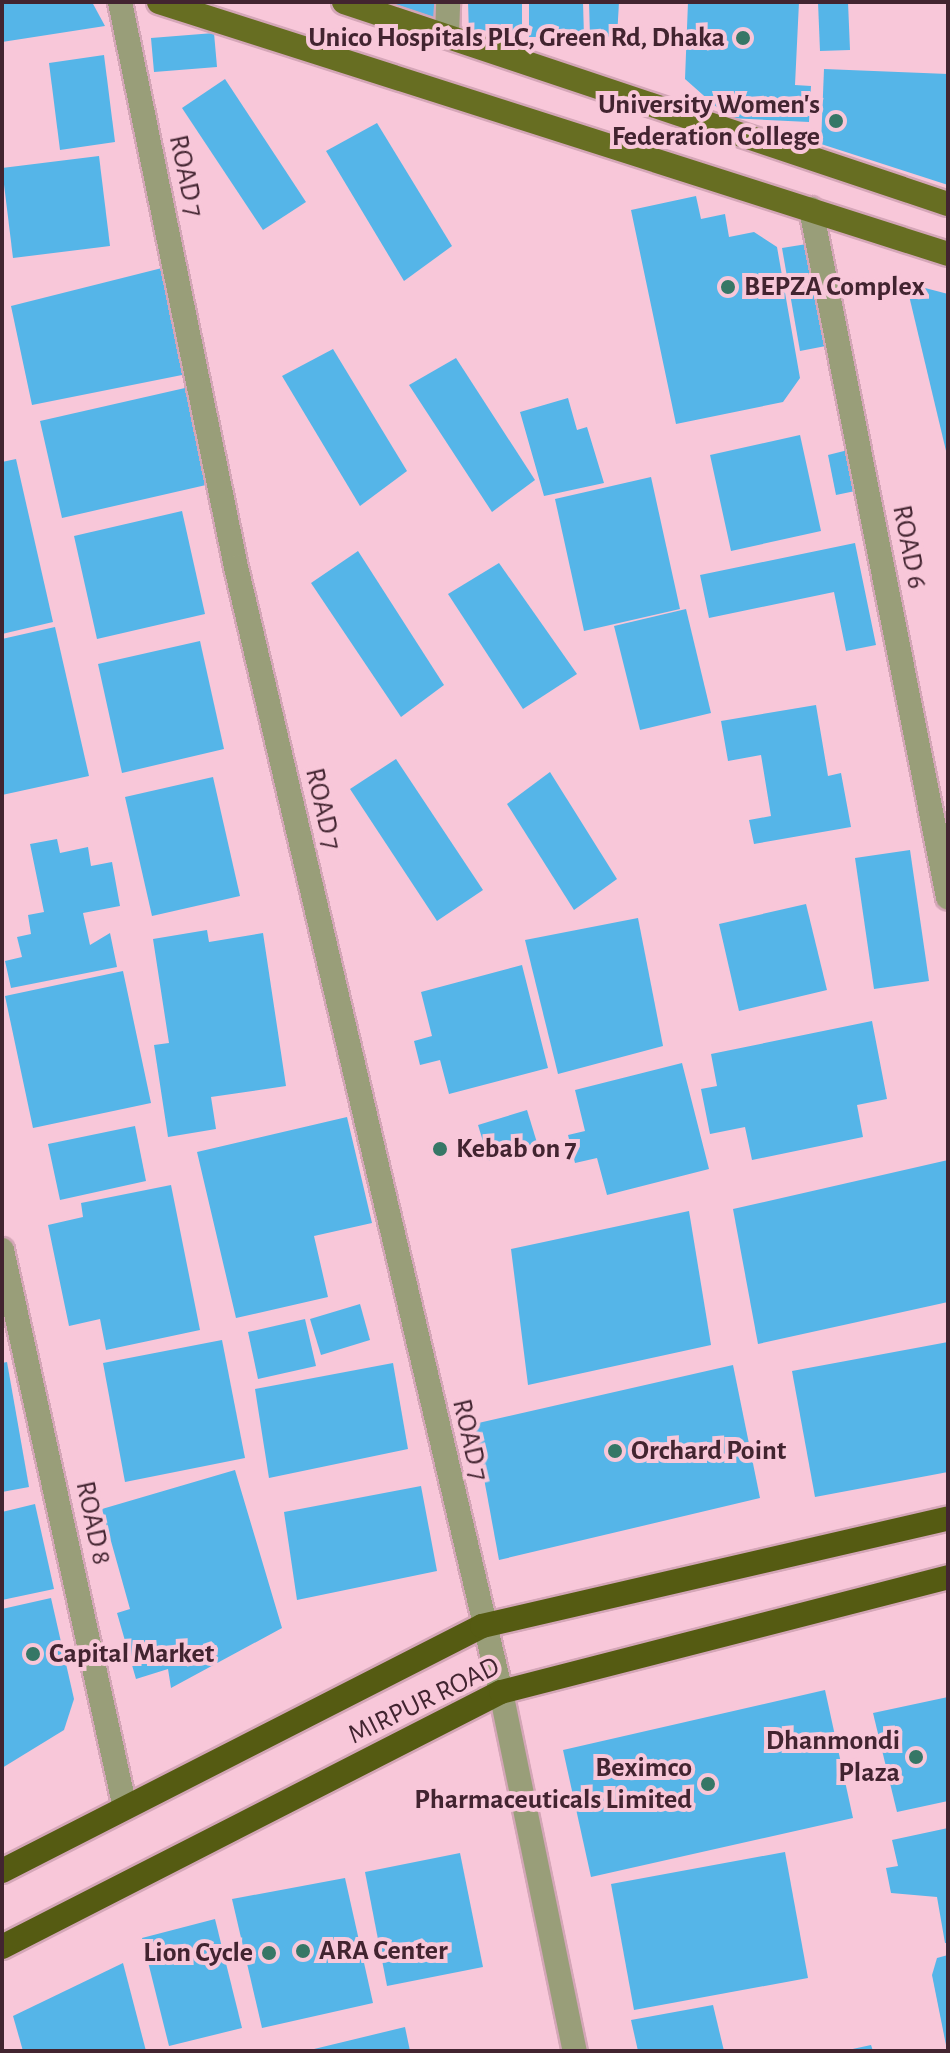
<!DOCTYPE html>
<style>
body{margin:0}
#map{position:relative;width:950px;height:2053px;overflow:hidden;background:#f8c7d9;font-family:"Alegreya Sans",sans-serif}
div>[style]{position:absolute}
.building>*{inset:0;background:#55b5e8}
.roads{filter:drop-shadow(2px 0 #d4a6b7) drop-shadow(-2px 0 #d4a6b7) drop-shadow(0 2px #d4a6b7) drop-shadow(0 -2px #d4a6b7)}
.minor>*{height:24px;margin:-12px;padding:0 12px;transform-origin:12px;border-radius:12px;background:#999e79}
.major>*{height:24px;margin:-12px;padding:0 12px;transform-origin:12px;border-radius:12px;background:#676e22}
.highway>*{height:24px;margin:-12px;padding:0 12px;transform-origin:12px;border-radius:12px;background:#555b12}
.dots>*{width:22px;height:22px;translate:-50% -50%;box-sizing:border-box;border:4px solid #f8c7d9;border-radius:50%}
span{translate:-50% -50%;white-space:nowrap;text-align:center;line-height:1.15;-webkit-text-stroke:8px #f8c7d9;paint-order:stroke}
.poi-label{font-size:28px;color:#422430;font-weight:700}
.right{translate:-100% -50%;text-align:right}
.left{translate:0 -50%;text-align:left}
.street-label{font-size:28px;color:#422430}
.frame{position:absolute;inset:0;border:4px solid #422430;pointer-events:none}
</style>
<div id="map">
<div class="building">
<i style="clip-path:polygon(2px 2px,92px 2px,105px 26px,2px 42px)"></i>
<i style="clip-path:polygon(378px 2px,438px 2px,438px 20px,378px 3px)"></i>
<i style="clip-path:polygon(468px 2px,522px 2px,522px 33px,469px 33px)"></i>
<i style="clip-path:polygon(529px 2px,583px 2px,584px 37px,529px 37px)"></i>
<i style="clip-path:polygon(589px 2px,619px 2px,617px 37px,590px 36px)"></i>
<i style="clip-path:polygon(688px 2px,799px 2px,795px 85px,811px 86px,809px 122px,729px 118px,685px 79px)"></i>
<i style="clip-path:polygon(818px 2px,848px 2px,850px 50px,820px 51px)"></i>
<i style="clip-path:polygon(214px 33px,217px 67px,154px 72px,151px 38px)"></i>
<i style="clip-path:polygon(104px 55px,115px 142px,60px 150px,49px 63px)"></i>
<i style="clip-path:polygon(824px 69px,948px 74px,948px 185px,821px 144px)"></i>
<i style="clip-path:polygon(225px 79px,306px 202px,263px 230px,182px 108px)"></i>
<i style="clip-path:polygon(377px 123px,452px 246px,404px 281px,326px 151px)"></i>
<i style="clip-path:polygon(99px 156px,110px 246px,13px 258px,2px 168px)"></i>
<i style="clip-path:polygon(696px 196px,701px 219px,725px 214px,729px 237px,754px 232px,777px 247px,800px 378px,783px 402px,676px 424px,631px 210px)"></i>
<i style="clip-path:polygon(813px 243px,831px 345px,800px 351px,782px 248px)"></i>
<i style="clip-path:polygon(166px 267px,187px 374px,32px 405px,11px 306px)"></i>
<i style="clip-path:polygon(906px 283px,948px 294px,948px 455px,947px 455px)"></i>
<i style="clip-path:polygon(333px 349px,407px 471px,360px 506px,282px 376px)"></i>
<i style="clip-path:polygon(456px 358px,535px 480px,492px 512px,409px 385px)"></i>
<i style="clip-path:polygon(185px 388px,206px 485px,62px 518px,40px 421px)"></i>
<i style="clip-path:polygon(568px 398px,577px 430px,587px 427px,604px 483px,544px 496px,520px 412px)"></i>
<i style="clip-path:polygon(800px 435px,821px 531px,731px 551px,710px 455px)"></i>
<i style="clip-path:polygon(852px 449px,860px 490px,836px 495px,828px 455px)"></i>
<i style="clip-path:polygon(16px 459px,53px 622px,2px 634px,2px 462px)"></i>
<i style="clip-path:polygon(651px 477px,680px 609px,584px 631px,555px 499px)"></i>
<i style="clip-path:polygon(182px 511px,205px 614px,97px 639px,74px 536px)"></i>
<i style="clip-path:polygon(855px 543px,876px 645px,846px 651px,834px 592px,709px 618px,700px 575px)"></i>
<i style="clip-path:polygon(358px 551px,444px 685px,401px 717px,311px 583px)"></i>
<i style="clip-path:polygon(499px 563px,577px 674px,523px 709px,448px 594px)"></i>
<i style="clip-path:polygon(686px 609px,711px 713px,640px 730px,614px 626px)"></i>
<i style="clip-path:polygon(55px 627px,89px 776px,2px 795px,2px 639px)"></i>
<i style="clip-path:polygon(200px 641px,224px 749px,122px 773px,98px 664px)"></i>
<i style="clip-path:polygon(816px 705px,828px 776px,841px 773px,851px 827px,754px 844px,749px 820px,771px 816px,761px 755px,728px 761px,721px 721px)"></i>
<i style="clip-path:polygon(396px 759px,483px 890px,437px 921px,350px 789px)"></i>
<i style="clip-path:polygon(550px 772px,617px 879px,574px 910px,507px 804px)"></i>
<i style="clip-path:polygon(213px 777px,240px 896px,152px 916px,125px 797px)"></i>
<i style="clip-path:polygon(57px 839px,60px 853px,88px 847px,91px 866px,112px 862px,120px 906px,83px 913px,90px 945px,110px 933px,117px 967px,11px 988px,5px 961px,22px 957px,17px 937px,31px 934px,28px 915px,44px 912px,30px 844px)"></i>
<i style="clip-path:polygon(910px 850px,929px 981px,874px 989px,855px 858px)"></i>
<i style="clip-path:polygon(806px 904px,827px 990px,739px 1011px,719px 924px)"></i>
<i style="clip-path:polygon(638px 918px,663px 1046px,558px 1074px,525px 940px)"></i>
<i style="clip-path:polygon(207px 930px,209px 942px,263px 933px,286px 1086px,211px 1097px,216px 1129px,168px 1137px,154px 1045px,169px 1043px,153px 939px)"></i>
<i style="clip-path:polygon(522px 965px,548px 1068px,449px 1094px,440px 1060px,420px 1065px,414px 1041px,432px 1036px,421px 992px)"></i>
<i style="clip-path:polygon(123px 971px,151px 1103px,33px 1128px,5px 996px)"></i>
<i style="clip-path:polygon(872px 1021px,887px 1099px,857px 1105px,863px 1137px,752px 1160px,745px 1127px,710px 1134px,701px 1089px,717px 1086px,711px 1054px)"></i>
<i style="clip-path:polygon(682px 1063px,709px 1169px,607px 1195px,597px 1158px,575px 1163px,568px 1135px,585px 1131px,575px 1090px)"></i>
<i style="clip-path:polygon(527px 1110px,538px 1146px,489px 1161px,478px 1125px)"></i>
<i style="clip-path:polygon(347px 1117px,372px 1223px,314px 1236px,328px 1297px,236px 1318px,197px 1152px)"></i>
<i style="clip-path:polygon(135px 1126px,146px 1181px,60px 1200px,48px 1144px)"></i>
<i style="clip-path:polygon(948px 1160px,948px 1302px,758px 1344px,733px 1209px)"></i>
<i style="clip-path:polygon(171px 1185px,200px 1330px,106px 1350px,100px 1319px,69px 1326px,48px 1225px,83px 1217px,81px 1203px)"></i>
<i style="clip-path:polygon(689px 1211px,711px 1345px,528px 1385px,511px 1249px)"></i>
<i style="clip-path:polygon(360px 1304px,370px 1340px,321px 1355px,310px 1319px)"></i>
<i style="clip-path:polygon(305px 1319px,316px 1366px,258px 1379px,248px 1332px)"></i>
<i style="clip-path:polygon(222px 1340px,245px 1458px,125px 1482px,103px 1363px)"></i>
<i style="clip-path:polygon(948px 1342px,948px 1472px,815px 1497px,792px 1371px)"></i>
<i style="clip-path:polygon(7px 1362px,29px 1487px,2px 1492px,2px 1363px)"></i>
<i style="clip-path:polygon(393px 1363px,408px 1449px,269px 1478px,255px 1389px)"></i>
<i style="clip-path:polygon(733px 1365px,760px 1498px,499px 1560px,474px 1424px)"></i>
<i style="clip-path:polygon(235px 1470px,282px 1628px,171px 1688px,168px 1669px,136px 1679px,117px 1613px,130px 1609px,102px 1509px)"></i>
<i style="clip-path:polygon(421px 1486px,437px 1571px,297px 1600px,284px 1512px)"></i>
<i style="clip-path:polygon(35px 1504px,54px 1589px,2px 1600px,2px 1512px)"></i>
<i style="clip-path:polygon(51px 1598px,74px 1699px,64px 1730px,2px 1768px,2px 1609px)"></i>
<i style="clip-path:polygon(825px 1690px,853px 1818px,591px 1877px,563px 1750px)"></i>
<i style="clip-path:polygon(948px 1697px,948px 1801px,897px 1812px,873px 1713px)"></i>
<i style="clip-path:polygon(948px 1828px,948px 1943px,945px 1943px,937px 1897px,891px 1893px,886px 1868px,898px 1866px,892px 1840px)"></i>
<i style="clip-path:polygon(785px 1852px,808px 1978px,634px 2010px,611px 1884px)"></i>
<i style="clip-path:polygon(460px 1853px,483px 1967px,387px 1986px,365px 1872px)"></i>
<i style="clip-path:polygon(345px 1878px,373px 2003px,262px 2028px,232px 1899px)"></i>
<i style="clip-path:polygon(215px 1919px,242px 2028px,169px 2046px,142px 1938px)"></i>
<i style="clip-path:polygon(948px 1955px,948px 2050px,947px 2050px,932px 1975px,937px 1958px)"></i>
<i style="clip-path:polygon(123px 1963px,146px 2051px,23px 2051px,13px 2016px)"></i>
<i style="clip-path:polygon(713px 2005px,724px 2051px,638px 2051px,631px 2020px)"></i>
<i style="clip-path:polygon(405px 2027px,410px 2051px,310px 2051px,310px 2050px)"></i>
<i style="clip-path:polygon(871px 2045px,873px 2051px,848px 2051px,848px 2050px)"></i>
</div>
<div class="roads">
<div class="minor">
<i style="left:120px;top:2px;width:577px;rotate:78.4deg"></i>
<i style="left:236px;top:567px;width:1156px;rotate:76.75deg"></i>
<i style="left:501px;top:1692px;width:367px;rotate:78.4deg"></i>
<i style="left:447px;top:36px;width:34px;rotate:-88deg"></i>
<i style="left:811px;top:209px;width:702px;rotate:78.74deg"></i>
<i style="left:2px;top:1250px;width:571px;rotate:77.57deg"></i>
</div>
<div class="major">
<i style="left:159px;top:2px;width:828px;rotate:17.71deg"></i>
<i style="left:344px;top:2px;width:637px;rotate:18.49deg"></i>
</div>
<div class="highway">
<i style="left:2px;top:1871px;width:539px;rotate:-27.04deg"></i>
<i style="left:482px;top:1626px;width:478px;rotate:-13deg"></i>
<i style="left:2px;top:1947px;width:560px;rotate:-27.07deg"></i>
<i style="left:501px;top:1692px;width:462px;rotate:-14.4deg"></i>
</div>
</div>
<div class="dots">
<i style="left:743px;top:38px;background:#367766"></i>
<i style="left:836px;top:121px;background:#367766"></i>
<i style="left:728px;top:287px;background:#367766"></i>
<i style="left:440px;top:1149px;background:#367766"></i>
<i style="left:615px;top:1451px;background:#367766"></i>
<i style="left:33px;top:1654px;background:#367766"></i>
<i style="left:916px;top:1757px;background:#367766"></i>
<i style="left:708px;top:1784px;background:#367766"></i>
<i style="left:303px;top:1951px;background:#367766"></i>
<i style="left:269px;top:1953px;background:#367766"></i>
</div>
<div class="poi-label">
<span class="right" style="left:725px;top:38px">Unico Hospitals PLC, Green Rd, Dhaka</span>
<span class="right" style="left:820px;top:121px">University Women's<br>Federation College</span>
<span class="left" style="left:744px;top:287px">BEPZA Complex</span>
<span class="left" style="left:456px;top:1149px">Kebab on 7</span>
<span class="left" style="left:631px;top:1451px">Orchard Point</span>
<span class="left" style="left:49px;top:1654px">Capital Market</span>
<span class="right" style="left:900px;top:1757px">Dhanmondi<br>Plaza</span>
<span class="right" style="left:692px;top:1784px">Beximco<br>Pharmaceuticals Limited</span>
<span class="left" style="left:319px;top:1951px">ARA Center</span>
<span class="right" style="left:253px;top:1953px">Lion Cycle</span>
</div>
<div class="street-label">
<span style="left:186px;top:176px;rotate:78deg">ROAD 7</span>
<span style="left:909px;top:547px;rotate:79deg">ROAD 6</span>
<span style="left:323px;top:809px;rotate:77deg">ROAD 7</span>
<span style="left:470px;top:1440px;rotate:77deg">ROAD 7</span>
<span style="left:93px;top:1523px;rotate:78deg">ROAD 8</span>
<span style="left:424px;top:1701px;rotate:-26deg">MIRPUR ROAD</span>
</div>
<div class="frame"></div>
</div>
